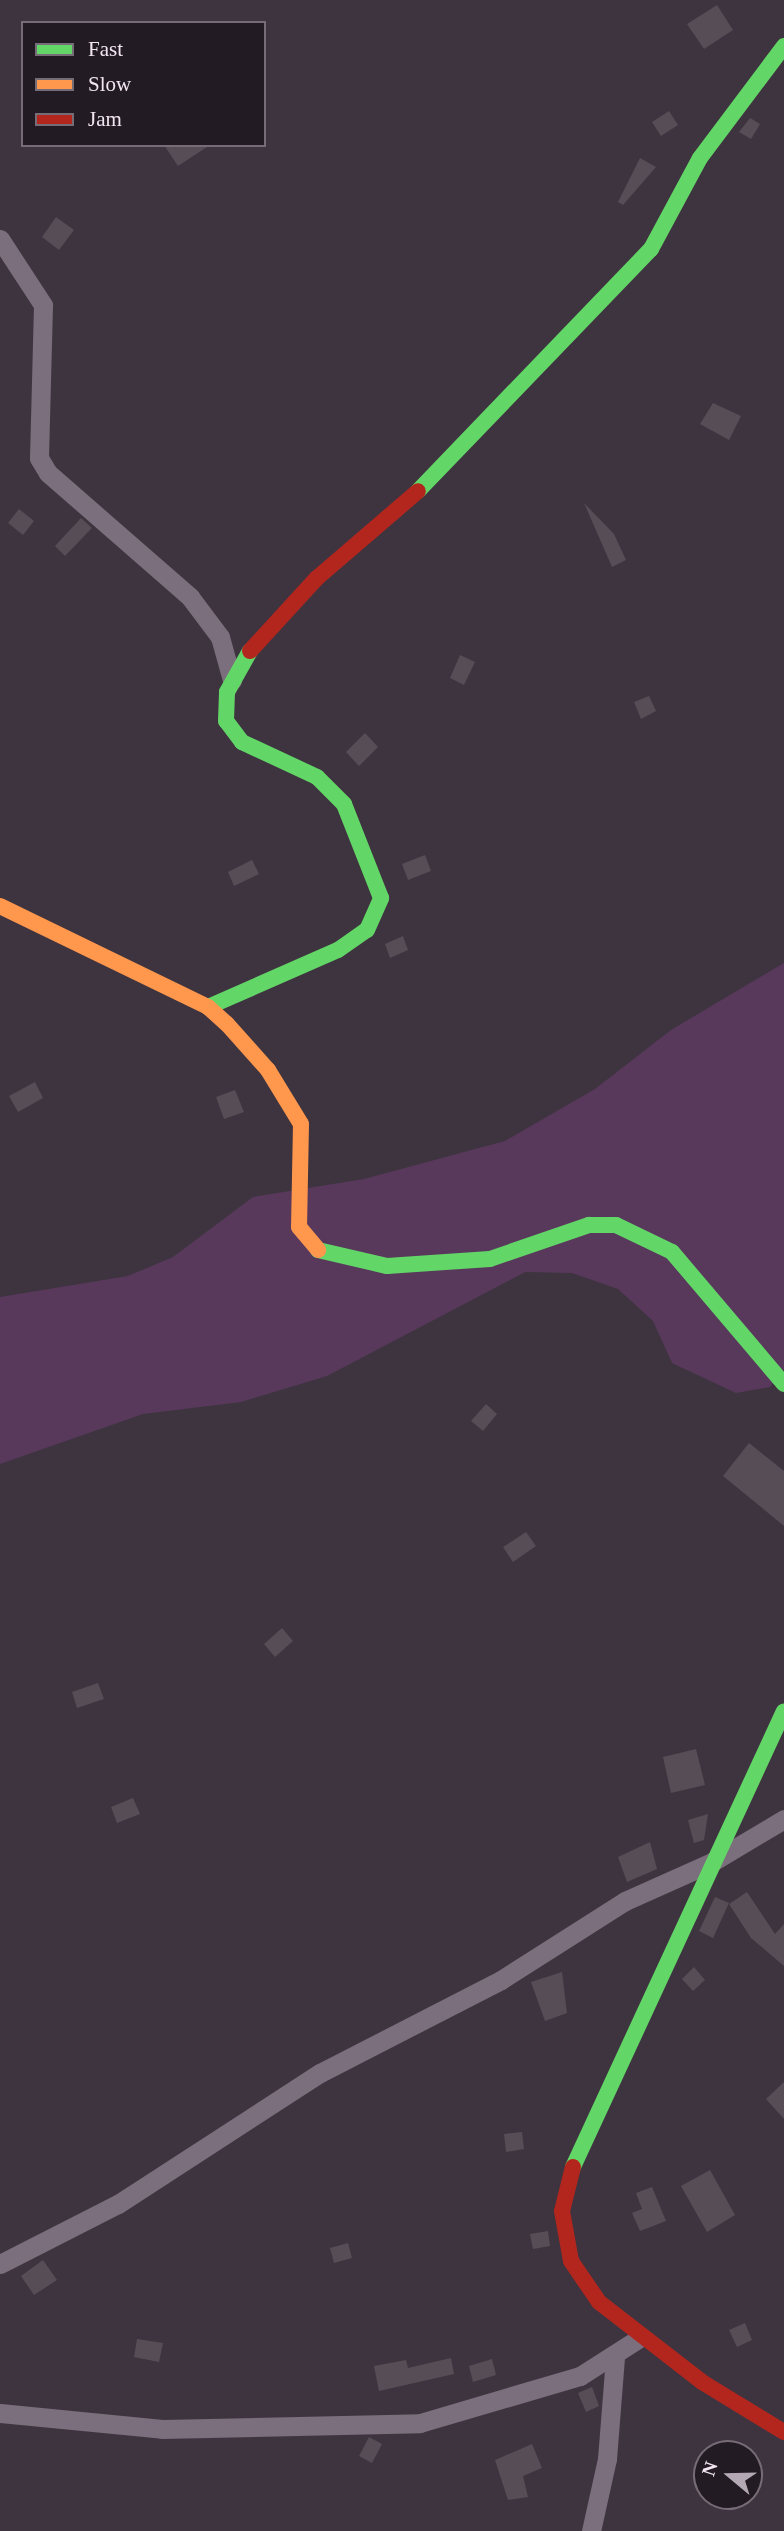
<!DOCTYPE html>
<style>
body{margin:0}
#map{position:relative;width:784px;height:2531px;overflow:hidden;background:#3e343f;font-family:Georgia,serif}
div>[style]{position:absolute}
.green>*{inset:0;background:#58395c}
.building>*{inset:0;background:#564d57}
.street>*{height:19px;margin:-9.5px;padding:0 9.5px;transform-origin:9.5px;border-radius:9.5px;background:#7b6e7d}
.fast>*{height:16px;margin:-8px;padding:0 8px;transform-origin:8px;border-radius:8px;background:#63d668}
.slow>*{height:16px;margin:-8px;padding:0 8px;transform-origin:8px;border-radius:8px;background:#ff974d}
.jam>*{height:16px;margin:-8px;padding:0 8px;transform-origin:8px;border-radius:8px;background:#b3261e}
span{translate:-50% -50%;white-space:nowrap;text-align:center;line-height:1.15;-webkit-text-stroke:5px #231b24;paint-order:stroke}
.legend{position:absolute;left:21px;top:21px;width:245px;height:126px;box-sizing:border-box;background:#231b24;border:2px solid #766c77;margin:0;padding:9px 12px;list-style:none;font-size:21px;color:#f2e6f3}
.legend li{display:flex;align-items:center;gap:14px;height:35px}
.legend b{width:35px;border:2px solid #766c77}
.north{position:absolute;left:693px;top:2440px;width:70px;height:70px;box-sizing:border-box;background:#231b24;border:2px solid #766c77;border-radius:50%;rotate:289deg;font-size:19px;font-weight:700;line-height:28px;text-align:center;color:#f2e6f3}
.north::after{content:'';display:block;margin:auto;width:24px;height:32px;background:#b3a8b4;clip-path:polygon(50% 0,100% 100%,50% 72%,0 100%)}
</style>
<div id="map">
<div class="green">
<i style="clip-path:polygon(784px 963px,784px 1369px,770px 1387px,736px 1393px,672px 1363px,653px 1321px,618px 1289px,572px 1273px,525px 1272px,327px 1376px,241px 1402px,143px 1414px,0 1464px,0 1297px,128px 1276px,173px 1257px,253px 1197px,364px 1179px,505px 1141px,595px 1089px,671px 1030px)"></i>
</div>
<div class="building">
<i style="clip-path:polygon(717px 5px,733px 30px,704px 49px,687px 24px)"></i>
<i style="clip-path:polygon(669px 111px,678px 125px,661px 136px,652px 122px)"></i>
<i style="clip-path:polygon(750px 118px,760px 124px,751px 139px,739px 132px)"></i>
<i style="clip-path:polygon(164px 145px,210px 145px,178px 166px)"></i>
<i style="clip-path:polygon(640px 158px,656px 167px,623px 205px,618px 202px)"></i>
<i style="clip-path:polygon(56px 217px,74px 230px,59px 250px,42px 237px)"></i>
<i style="clip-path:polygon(713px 403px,741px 416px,729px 440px,700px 424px)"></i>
<i style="clip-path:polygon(584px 503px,614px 534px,626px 560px,612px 567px)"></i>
<i style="clip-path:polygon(19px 509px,34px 521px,23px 535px,8px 523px)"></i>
<i style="clip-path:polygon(81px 518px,92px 528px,65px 556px,55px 546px)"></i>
<i style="clip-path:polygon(460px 655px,475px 662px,464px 685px,450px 678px)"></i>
<i style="clip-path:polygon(649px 696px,656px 711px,641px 719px,634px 702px)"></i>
<i style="clip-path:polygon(365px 733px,378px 747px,359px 766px,346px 752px)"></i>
<i style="clip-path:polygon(425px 855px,431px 871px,408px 880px,402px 864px)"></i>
<i style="clip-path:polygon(252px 860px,259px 874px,234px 886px,228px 872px)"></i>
<i style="clip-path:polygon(403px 936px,408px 950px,390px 958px,385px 944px)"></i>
<i style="clip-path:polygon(35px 1082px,43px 1098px,18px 1112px,9px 1096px)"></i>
<i style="clip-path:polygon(235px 1090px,244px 1112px,224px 1119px,216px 1097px)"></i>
<i style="clip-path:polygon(486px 1404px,497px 1414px,483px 1431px,471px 1421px)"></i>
<i style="clip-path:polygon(749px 1443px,784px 1471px,784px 1526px,723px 1476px)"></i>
<i style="clip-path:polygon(526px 1532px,536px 1546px,513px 1562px,503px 1547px)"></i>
<i style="clip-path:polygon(282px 1628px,293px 1641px,275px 1657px,264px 1644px)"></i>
<i style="clip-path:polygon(98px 1683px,104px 1699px,77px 1708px,72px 1692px)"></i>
<i style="clip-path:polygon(696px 1749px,705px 1785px,671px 1793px,663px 1757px)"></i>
<i style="clip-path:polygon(133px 1798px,140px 1814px,117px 1823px,111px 1807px)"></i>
<i style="clip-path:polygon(708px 1814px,704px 1840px,694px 1843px,688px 1820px)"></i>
<i style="clip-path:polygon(650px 1842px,657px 1869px,627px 1882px,618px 1857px)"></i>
<i style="clip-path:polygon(747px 1892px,775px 1934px,784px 1924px,784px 1966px,751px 1938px,729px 1904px)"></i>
<i style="clip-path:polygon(715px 1897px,729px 1903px,713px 1938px,699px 1931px)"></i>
<i style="clip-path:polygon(694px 1967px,705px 1980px,693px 1991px,682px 1979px)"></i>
<i style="clip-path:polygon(562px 1972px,567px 2013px,545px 2021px,531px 1982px)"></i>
<i style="clip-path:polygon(784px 2082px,784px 2119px,766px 2099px)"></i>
<i style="clip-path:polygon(522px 2132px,524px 2149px,506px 2152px,504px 2134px)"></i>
<i style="clip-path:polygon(710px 2170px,735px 2215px,707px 2232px,681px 2186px)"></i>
<i style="clip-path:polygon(652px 2187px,666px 2221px,640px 2231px,632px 2213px,642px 2209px,636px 2193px)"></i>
<i style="clip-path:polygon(548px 2231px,550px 2246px,533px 2249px,530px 2234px)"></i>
<i style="clip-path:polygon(348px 2243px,352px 2258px,334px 2263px,330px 2248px)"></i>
<i style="clip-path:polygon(43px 2260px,57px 2280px,34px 2295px,21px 2276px)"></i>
<i style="clip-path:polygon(745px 2323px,752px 2340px,737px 2347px,729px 2330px)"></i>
<i style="clip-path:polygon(137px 2339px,163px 2343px,159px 2362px,134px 2357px)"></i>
<i style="clip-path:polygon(451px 2358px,454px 2374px,379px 2391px,374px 2366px,406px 2360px,408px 2368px)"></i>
<i style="clip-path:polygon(492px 2359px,496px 2375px,473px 2382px,469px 2366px)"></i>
<i style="clip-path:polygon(592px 2387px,599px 2406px,586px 2412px,578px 2393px)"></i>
<i style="clip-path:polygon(369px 2437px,382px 2444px,372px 2463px,359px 2456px)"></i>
<i style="clip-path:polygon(532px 2444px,542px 2468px,523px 2476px,528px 2497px,508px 2500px,495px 2460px)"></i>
</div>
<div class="street">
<i style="left:0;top:239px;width:79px;rotate:56.9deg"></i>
<i style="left:43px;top:305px;width:153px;rotate:91.5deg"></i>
<i style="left:39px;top:458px;width:17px;rotate:59deg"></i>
<i style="left:48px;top:473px;width:189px;rotate:41.1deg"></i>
<i style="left:190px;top:597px;width:50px;rotate:53.1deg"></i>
<i style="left:220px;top:637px;width:45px;rotate:74.4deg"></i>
<i style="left:0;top:2264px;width:132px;rotate:-27deg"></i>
<i style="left:118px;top:2204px;width:241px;rotate:-33deg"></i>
<i style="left:320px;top:2073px;width:203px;rotate:-27.2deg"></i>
<i style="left:501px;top:1980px;width:147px;rotate:-32.5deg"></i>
<i style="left:625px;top:1901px;width:95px;rotate:-24.1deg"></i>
<i style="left:712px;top:1862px;width:84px;rotate:-30.8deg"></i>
<i style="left:0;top:2413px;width:163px;rotate:5.6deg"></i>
<i style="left:162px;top:2429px;width:258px;rotate:-1.3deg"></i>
<i style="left:420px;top:2423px;width:167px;rotate:-16.4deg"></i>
<i style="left:580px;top:2376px;width:72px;rotate:-32.6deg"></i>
<i style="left:591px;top:2531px;width:74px;rotate:-77.5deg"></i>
<i style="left:607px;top:2459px;width:101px;rotate:-85.5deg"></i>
</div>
<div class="fast">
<i style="left:418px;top:491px;width:336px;rotate:-46.1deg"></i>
<i style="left:651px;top:249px;width:103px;rotate:-61.7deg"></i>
<i style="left:700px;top:158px;width:140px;rotate:-53.1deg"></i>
<i style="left:208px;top:1007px;width:142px;rotate:-23.7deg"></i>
<i style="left:338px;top:950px;width:35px;rotate:-35deg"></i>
<i style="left:367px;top:930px;width:35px;rotate:-66deg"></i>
<i style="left:381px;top:898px;width:101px;rotate:-111.5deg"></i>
<i style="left:344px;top:804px;width:38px;rotate:-135deg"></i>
<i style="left:317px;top:777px;width:83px;rotate:-155deg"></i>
<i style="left:242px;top:742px;width:26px;rotate:-127deg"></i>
<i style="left:226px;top:721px;width:29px;rotate:-88deg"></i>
<i style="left:227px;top:692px;width:47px;rotate:-60.7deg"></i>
<i style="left:318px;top:1250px;width:71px;rotate:13.1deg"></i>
<i style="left:387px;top:1266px;width:103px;rotate:-3.9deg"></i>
<i style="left:490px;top:1259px;width:105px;rotate:-19deg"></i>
<i style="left:589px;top:1225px;width:27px"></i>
<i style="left:616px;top:1225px;width:62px;rotate:25.7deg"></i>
<i style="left:672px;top:1252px;width:173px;rotate:49.7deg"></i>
<i style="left:573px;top:2167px;width:502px;rotate:-65.17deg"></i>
</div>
<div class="slow">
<i style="left:0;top:906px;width:231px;rotate:25.9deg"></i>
<i style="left:208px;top:1007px;width:25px;rotate:42deg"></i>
<i style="left:227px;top:1024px;width:62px;rotate:48.3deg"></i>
<i style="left:268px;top:1070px;width:63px;rotate:58.6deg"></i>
<i style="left:301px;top:1124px;width:103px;rotate:91.1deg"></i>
<i style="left:299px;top:1227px;width:30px;rotate:50deg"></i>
</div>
<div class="jam">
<i style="left:250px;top:651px;width:99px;rotate:-47.5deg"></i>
<i style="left:317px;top:578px;width:133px;rotate:-40.7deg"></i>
<i style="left:573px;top:2167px;width:45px;rotate:104deg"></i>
<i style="left:562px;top:2211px;width:51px;rotate:79.8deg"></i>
<i style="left:571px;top:2261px;width:50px;rotate:55.7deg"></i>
<i style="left:599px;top:2302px;width:130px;rotate:37.8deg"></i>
<i style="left:702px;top:2382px;width:96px;rotate:31.4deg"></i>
</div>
<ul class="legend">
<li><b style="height:9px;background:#63d668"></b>Fast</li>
<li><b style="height:9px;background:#ff974d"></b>Slow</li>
<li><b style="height:9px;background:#b3261e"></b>Jam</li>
</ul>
<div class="north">N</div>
</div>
